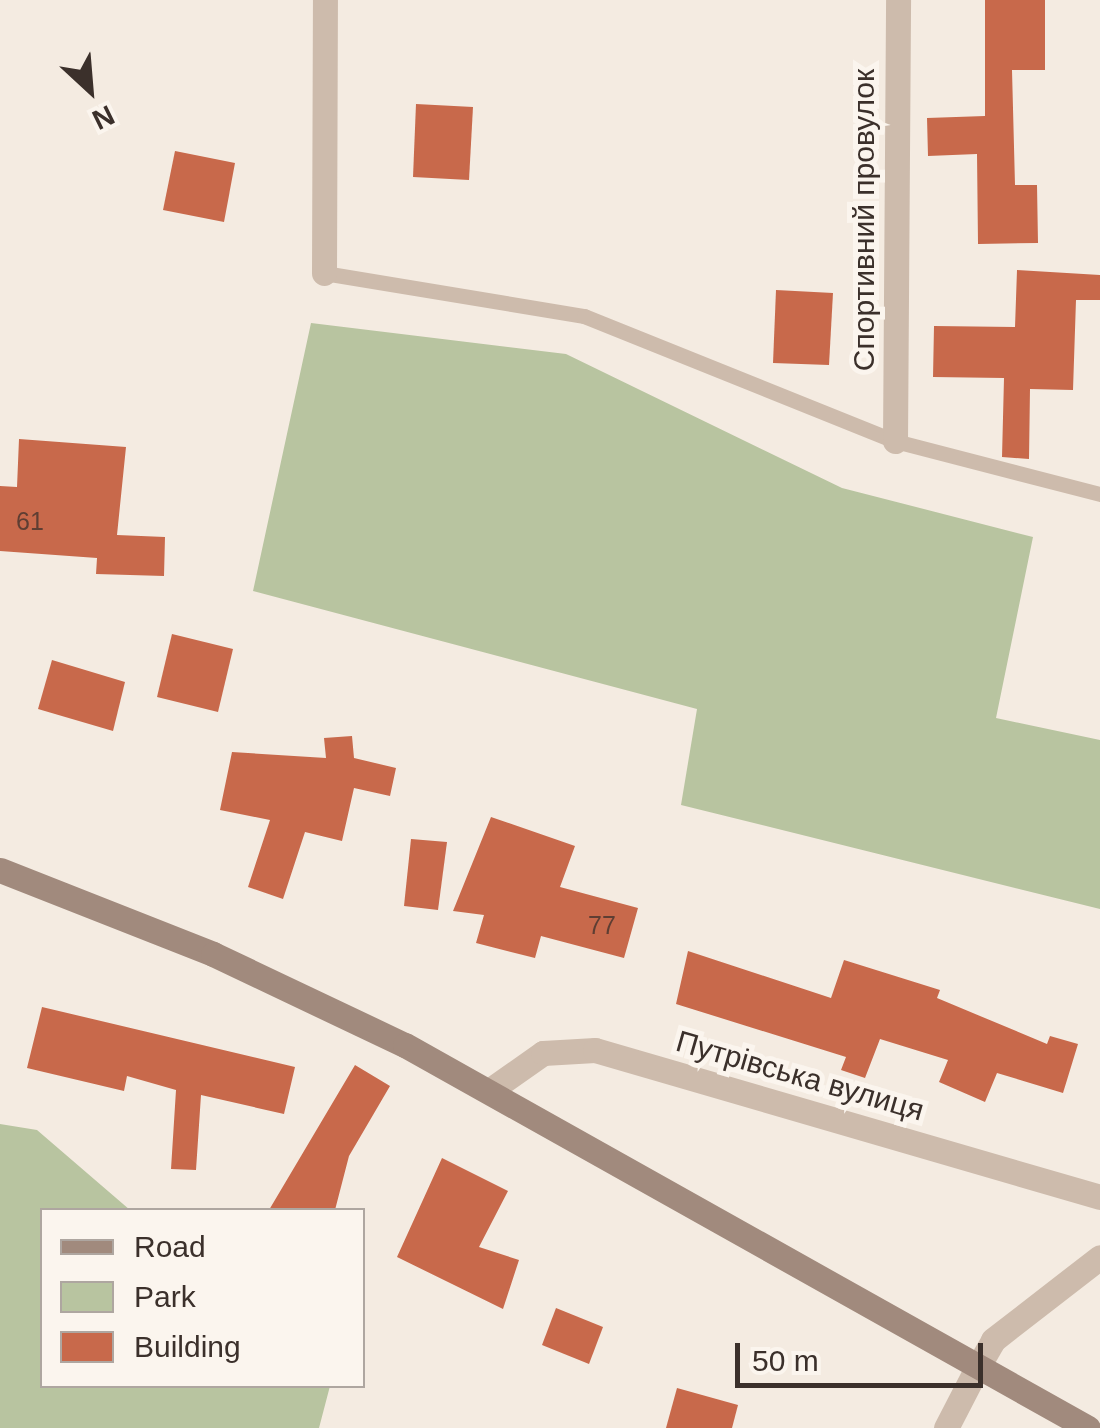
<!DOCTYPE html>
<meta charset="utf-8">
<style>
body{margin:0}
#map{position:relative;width:1100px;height:1428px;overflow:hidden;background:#f4ebe1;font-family:Arial,sans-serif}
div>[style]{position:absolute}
.green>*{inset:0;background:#b8c4a0}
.building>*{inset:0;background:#c8694b}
.service>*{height:15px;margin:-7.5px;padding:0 7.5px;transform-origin:7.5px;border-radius:7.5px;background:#cdbbac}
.minor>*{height:25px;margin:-12.5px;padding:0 12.5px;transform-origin:12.5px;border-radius:12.5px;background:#cdbbac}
.tertiary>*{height:25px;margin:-12.5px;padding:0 12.5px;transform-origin:12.5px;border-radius:12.5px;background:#cdbbac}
.secondary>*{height:25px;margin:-12.5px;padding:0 12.5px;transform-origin:12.5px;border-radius:12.5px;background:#a18a7d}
span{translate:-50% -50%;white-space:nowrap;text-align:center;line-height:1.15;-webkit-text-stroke:10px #fbf5ee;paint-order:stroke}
.number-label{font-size:25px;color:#5e3e33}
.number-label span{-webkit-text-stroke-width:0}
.street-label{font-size:30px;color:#3b302b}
.legend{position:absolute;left:40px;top:1208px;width:325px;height:180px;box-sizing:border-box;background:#fbf5ee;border:2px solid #aea6a0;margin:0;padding:12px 18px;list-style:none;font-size:30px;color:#3b302b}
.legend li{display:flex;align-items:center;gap:20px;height:50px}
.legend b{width:50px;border:2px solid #aea6a0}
.north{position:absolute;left:40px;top:40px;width:100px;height:100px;-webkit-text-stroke:8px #fbf5ee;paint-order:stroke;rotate:154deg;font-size:28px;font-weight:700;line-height:40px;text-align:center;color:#3b302b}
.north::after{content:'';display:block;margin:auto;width:35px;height:45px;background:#3b302b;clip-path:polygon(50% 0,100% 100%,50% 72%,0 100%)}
.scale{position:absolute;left:735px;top:1343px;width:248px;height:45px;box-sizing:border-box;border:5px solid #3b302b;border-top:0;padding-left:12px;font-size:30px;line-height:35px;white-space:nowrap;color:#3b302b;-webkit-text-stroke:8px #fbf5ee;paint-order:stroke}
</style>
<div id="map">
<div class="green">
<i style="clip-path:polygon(311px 323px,566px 354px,842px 488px,1033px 537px,996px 718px,1100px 740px,1100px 909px,681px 805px,697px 709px,253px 591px)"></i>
<i style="clip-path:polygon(0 1124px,37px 1130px,130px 1210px,42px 1210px,42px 1386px,330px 1386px,319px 1428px,0 1428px)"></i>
</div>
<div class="building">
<i style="clip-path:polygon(985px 0,1045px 0,1045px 70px,1012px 70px,1015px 185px,1037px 185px,1038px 243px,978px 244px,977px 154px,928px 156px,927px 118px,985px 116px)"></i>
<i style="clip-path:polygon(416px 104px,473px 107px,469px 180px,413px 177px)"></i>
<i style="clip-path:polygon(175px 151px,235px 163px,224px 222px,163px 210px)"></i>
<i style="clip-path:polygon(1017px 270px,1100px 275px,1100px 300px,1076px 300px,1073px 390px,1030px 389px,1029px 459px,1002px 457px,1004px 378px,933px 377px,934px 326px,1015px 327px)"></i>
<i style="clip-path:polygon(776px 290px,833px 293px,829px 365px,773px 363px)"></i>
<i style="clip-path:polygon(19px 439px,126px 447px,117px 535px,165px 537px,164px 576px,96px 574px,97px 558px,0 551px,0 486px,17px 487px)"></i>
<i style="clip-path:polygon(172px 634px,233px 649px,218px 712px,157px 697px)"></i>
<i style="clip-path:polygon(52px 660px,125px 682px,113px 731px,38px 709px)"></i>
<i style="clip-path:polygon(352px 736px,354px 758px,396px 768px,390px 796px,354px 788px,342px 841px,305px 832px,283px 899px,248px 887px,270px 820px,220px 810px,232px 752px,326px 758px,324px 738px)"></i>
<i style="clip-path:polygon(491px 817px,575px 846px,560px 887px,638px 908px,624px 958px,541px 936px,535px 958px,476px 943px,484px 915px,453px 911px)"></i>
<i style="clip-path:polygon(411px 839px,447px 842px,438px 910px,404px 906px)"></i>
<i style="clip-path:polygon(688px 951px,831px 998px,844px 960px,940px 990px,937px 998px,1047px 1044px,1050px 1036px,1078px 1044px,1063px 1093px,997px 1073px,985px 1102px,939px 1082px,948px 1060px,880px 1039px,865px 1078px,841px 1070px,846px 1057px,676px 1004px)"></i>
<i style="clip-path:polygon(42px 1007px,295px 1067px,284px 1114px,201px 1095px,196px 1170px,171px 1169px,176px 1090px,127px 1076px,124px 1091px,27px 1068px)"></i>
<i style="clip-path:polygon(355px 1065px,390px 1086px,349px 1156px,335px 1210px,269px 1210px)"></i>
<i style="clip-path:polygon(442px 1158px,508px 1191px,479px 1247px,519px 1260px,503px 1309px,397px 1257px)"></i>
<i style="clip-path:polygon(556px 1308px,603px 1327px,589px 1364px,542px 1345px)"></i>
<i style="clip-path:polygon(677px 1388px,738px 1405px,732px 1428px,666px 1428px)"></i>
</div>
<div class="service">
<i style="left:324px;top:273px;width:264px;rotate:9.4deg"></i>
<i style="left:584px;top:316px;width:335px;rotate:21.9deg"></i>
<i style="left:895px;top:441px;width:212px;rotate:14.5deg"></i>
</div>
<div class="minor">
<i style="left:324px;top:273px;width:273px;rotate:-89.8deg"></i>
<i style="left:895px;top:441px;width:441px;rotate:-89.6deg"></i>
<i style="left:489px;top:1091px;width:66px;rotate:-35.1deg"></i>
<i style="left:543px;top:1053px;width:52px;rotate:-3.3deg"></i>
<i style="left:595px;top:1050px;width:526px;rotate:16.23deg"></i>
<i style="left:976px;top:1370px;width:34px;rotate:-60deg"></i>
<i style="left:993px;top:1340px;width:135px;rotate:-37.8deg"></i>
</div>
<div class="tertiary">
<i style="left:946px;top:1428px;width:65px;rotate:-62.7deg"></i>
</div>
<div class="secondary">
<i style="left:0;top:870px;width:229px;rotate:21.5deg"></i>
<i style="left:213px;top:954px;width:212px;rotate:25.4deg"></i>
<i style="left:405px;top:1045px;width:783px;rotate:29.28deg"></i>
</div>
<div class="number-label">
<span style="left:30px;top:521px">61</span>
<span style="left:602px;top:925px">77</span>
</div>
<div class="street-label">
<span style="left:864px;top:220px;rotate:-90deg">Спортивний провулок</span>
<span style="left:800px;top:1076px;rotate:16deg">Путрівська вулиця</span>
</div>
<ul class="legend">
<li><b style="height:12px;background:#a18a7d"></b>Road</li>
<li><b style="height:28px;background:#b8c4a0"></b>Park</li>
<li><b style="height:28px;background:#c8694b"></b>Building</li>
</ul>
<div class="north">N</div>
<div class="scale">50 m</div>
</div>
